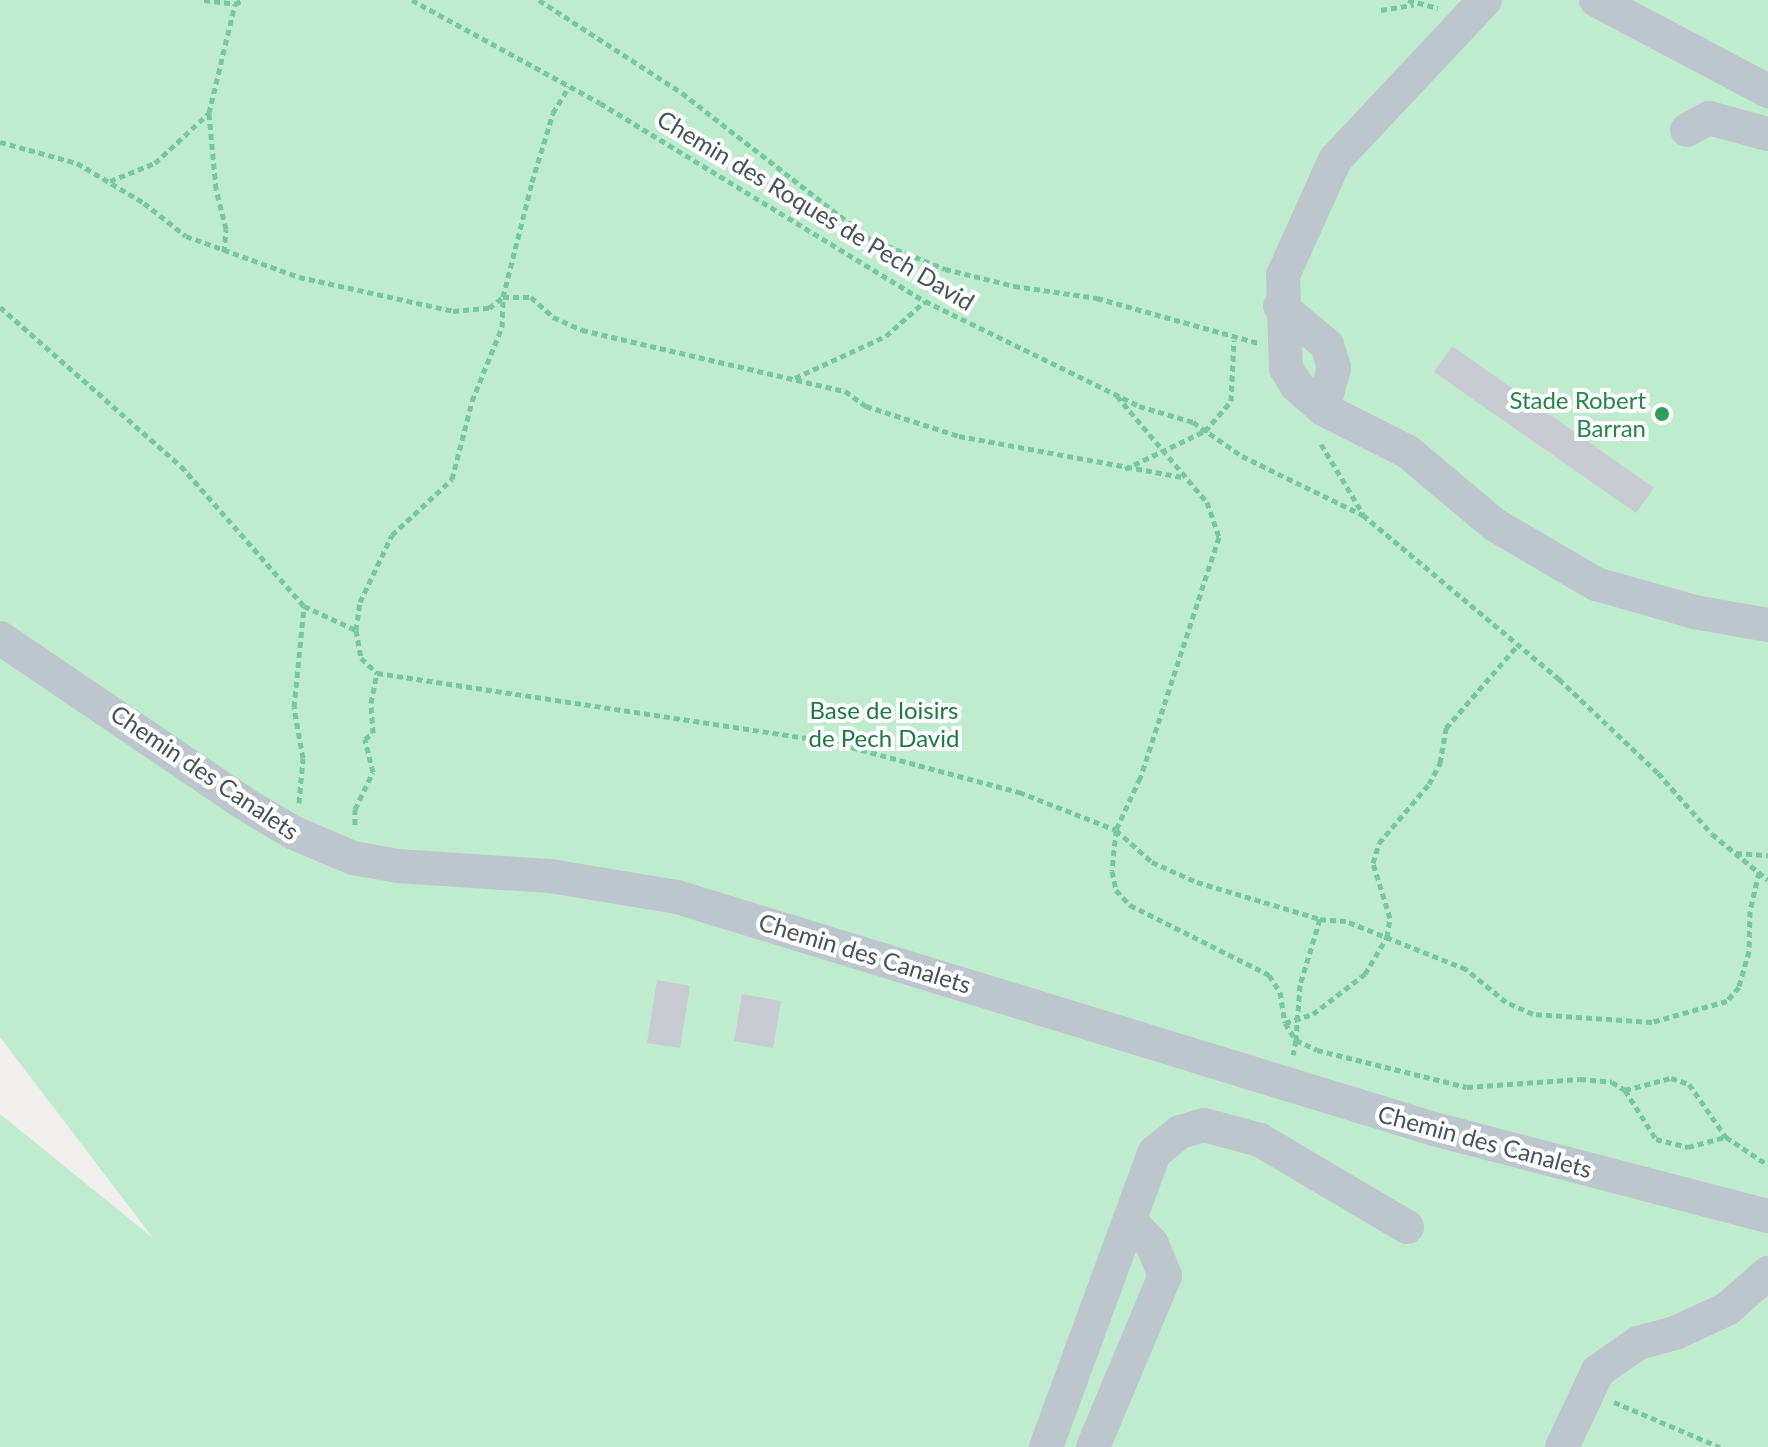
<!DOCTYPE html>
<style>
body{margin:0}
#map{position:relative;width:1768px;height:1447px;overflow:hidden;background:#f1eeee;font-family:Lato,sans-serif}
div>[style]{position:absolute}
.green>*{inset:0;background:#bfeccf}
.building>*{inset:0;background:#c8cbd1}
.path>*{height:5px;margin-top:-2.5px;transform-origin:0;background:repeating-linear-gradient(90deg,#78c89f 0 6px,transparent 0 10px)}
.minor>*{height:34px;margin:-17px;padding:0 17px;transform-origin:17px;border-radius:17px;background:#bdc6cd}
.dots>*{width:22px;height:22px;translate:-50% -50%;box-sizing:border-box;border:4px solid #fff;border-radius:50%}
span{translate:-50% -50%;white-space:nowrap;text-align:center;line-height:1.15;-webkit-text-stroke:8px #fff;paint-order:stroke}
.street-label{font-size:24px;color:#47525b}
.leisure-label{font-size:24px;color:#27864d}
.right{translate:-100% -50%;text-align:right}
.park-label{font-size:24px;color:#1c7847}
</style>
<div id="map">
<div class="green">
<i style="clip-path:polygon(0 0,1768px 0,1768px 1447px,0 1447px,0 1114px,153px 1238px,0 1037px)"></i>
</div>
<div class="building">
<i style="clip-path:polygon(1452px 346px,1654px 488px,1636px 513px,1434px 372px)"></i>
<i style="clip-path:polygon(657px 980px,690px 986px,680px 1048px,647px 1043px)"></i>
<i style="clip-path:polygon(742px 994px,781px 1001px,773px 1048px,734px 1041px)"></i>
</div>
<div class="path">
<i style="left:204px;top:0;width:31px;rotate:7deg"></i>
<i style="left:235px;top:4px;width:9px;rotate:-27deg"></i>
<i style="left:412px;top:0;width:214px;rotate:28.7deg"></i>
<i style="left:600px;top:103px;width:381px;rotate:31.4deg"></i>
<i style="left:925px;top:301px;width:238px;rotate:26.1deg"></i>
<i style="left:1139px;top:406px;width:56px;rotate:16.5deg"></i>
<i style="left:1193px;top:422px;width:60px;rotate:34.8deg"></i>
<i style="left:1242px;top:456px;width:135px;rotate:26deg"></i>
<i style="left:1363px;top:515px;width:256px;rotate:39.9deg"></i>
<i style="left:1559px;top:679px;width:137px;rotate:43.5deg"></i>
<i style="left:1658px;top:773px;width:81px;rotate:48.5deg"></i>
<i style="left:1712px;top:834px;width:72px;rotate:39.4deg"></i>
<i style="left:539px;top:0;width:171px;rotate:33deg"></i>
<i style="left:682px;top:93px;width:236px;rotate:37.9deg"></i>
<i style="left:868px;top:238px;width:83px;rotate:21.9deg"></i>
<i style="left:945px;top:269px;width:71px;rotate:13.8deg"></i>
<i style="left:1014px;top:286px;width:84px;rotate:8.2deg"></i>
<i style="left:1097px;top:298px;width:167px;rotate:15.6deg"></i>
<i style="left:1408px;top:0;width:31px;rotate:15deg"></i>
<i style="left:1381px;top:10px;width:33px;rotate:-9deg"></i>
<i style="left:0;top:142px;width:80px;rotate:15.3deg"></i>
<i style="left:77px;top:163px;width:78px;rotate:30.8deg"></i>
<i style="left:144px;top:203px;width:53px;rotate:38.2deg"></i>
<i style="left:186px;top:236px;width:120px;rotate:19.9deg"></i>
<i style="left:299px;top:277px;width:158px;rotate:12.4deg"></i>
<i style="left:453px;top:311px;width:36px;rotate:-5deg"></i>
<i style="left:489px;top:308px;width:18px;rotate:-38deg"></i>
<i style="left:503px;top:297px;width:28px"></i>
<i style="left:531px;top:297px;width:30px;rotate:42deg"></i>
<i style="left:553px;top:317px;width:32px;rotate:24deg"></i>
<i style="left:582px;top:330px;width:270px;rotate:13.1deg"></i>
<i style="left:845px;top:391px;width:26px;rotate:36deg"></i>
<i style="left:866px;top:406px;width:98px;rotate:17.9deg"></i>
<i style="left:959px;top:436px;width:227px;rotate:10.4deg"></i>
<i style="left:110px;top:181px;width:48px;rotate:-21.8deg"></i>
<i style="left:155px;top:163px;width:74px;rotate:-42.8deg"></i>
<i style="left:224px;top:252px;width:23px;rotate:-85deg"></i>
<i style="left:226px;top:229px;width:41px;rotate:-104deg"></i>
<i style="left:216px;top:189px;width:76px;rotate:-95.3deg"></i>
<i style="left:209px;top:113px;width:112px;rotate:-76.6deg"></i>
<i style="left:0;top:307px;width:241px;rotate:41.3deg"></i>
<i style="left:181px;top:466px;width:186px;rotate:48.7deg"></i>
<i style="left:304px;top:606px;width:57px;rotate:24.8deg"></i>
<i style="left:356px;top:630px;width:28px;rotate:80deg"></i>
<i style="left:361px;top:658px;width:22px;rotate:43deg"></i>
<i style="left:377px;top:673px;width:460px;rotate:8.6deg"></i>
<i style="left:832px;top:742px;width:194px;rotate:15deg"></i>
<i style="left:1019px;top:792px;width:104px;rotate:21.4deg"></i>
<i style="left:1116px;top:830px;width:48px;rotate:41.6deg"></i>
<i style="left:1152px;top:862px;width:49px;rotate:24deg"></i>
<i style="left:1197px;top:882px;width:128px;rotate:16.7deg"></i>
<i style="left:795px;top:378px;width:100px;rotate:-24.8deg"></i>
<i style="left:886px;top:336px;width:52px;rotate:-41.9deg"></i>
<i style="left:1117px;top:396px;width:139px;rotate:49.7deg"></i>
<i style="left:1207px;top:502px;width:37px;rotate:71deg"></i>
<i style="left:1219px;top:537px;width:254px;rotate:108.1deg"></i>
<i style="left:1140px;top:778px;width:57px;rotate:114.8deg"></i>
<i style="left:1116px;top:830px;width:41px;rotate:95.6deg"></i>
<i style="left:1112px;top:871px;width:19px;rotate:78deg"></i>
<i style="left:1116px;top:890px;width:21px;rotate:47deg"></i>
<i style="left:1130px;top:905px;width:156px;rotate:26.7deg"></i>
<i style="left:1269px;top:975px;width:20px;rotate:57deg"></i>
<i style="left:1280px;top:992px;width:31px;rotate:81deg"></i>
<i style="left:1285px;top:1023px;width:20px;rotate:57deg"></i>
<i style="left:1296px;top:1040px;width:15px;rotate:101deg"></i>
<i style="left:1321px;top:444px;width:82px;rotate:59deg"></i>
<i style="left:1125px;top:469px;width:89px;rotate:-25.4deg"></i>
<i style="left:1205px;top:431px;width:40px;rotate:-49deg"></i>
<i style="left:1231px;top:401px;width:61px;rotate:-87.2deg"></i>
<i style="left:356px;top:630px;width:28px;rotate:-82deg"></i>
<i style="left:360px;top:602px;width:74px;rotate:-64.5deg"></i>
<i style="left:392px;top:535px;width:82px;rotate:-43deg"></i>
<i style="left:452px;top:479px;width:81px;rotate:-75.6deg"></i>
<i style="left:472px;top:401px;width:80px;rotate:-67.9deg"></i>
<i style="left:502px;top:327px;width:30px;rotate:-88deg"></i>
<i style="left:503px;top:297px;width:119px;rotate:-75.8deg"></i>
<i style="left:532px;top:182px;width:72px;rotate:-73.1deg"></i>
<i style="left:553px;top:113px;width:31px;rotate:-59deg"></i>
<i style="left:299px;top:803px;width:45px;rotate:-84.9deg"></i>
<i style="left:303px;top:758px;width:52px;rotate:-100deg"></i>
<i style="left:294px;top:707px;width:101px;rotate:-84.3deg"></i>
<i style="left:355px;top:825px;width:16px;rotate:-90deg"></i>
<i style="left:355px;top:809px;width:41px;rotate:-64.1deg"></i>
<i style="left:373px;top:772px;width:34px;rotate:-104deg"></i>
<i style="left:365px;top:739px;width:10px;rotate:-37deg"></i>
<i style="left:373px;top:733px;width:30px;rotate:-94deg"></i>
<i style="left:371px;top:703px;width:31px;rotate:-79deg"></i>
<i style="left:1736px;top:853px;width:32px;rotate:4deg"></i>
<i style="left:1759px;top:872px;width:40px;rotate:103deg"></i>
<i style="left:1750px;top:911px;width:40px;rotate:91.4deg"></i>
<i style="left:1749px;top:951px;width:37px;rotate:106deg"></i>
<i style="left:1739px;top:987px;width:18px;rotate:131deg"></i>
<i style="left:1727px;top:1001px;width:78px;rotate:164.4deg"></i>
<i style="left:1652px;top:1022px;width:119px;rotate:-176.2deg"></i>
<i style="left:1533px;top:1014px;width:30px;rotate:-156deg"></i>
<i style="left:1506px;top:1002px;width:52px;rotate:-140.5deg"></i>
<i style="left:1466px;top:969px;width:129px;rotate:-158.2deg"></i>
<i style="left:1346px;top:921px;width:26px;rotate:-176deg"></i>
<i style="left:1320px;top:919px;width:69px;rotate:106.9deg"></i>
<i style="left:1300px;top:985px;width:55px;rotate:94.2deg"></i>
<i style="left:1296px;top:1040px;width:23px;rotate:25deg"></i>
<i style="left:1317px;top:1050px;width:154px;rotate:13.9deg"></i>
<i style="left:1467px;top:1087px;width:113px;rotate:-4deg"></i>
<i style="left:1580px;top:1079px;width:32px;rotate:5deg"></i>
<i style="left:1612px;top:1082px;width:15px;rotate:32deg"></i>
<i style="left:1625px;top:1090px;width:58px;rotate:57.7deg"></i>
<i style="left:1656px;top:1139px;width:33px;rotate:14deg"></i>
<i style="left:1688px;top:1147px;width:39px;rotate:-15deg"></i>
<i style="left:1726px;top:1137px;width:50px;rotate:33.7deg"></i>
<i style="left:1285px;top:1023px;width:29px;rotate:-18deg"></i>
<i style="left:1313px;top:1014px;width:66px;rotate:-37.6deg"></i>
<i style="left:1365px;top:974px;width:43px;rotate:-59.3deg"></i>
<i style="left:1387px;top:937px;width:19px;rotate:-81deg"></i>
<i style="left:1390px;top:918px;width:58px;rotate:-107.2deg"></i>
<i style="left:1373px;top:863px;width:21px;rotate:-73deg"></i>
<i style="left:1379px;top:843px;width:77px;rotate:-49.7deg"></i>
<i style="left:1429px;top:784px;width:24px;rotate:-62deg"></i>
<i style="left:1440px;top:763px;width:36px;rotate:-80deg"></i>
<i style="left:1446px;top:728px;width:110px;rotate:-49.1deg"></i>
<i style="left:1625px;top:1090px;width:48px;rotate:-14.6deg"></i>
<i style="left:1671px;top:1078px;width:19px;rotate:18deg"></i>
<i style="left:1689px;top:1084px;width:65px;rotate:55.1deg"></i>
<i style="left:1614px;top:1402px;width:115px;rotate:23deg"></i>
</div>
<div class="minor">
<i style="left:1485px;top:0;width:219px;rotate:133.2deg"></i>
<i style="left:1335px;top:160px;width:126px;rotate:114.3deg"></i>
<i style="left:1283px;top:275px;width:93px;rotate:88.2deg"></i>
<i style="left:1286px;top:368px;width:21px;rotate:59deg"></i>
<i style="left:1297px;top:386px;width:35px;rotate:41deg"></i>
<i style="left:1323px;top:409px;width:95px;rotate:26.8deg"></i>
<i style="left:1408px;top:452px;width:114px;rotate:40deg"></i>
<i style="left:1495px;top:525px;width:117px;rotate:30.3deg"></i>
<i style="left:1596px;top:584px;width:102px;rotate:15.9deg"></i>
<i style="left:1694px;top:612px;width:75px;rotate:10deg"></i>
<i style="left:1596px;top:0;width:195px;rotate:27.9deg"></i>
<i style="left:1687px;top:130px;width:25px;rotate:-29deg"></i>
<i style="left:1709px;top:118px;width:61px;rotate:15.2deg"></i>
<i style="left:1280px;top:306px;width:61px;rotate:39.7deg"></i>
<i style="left:1327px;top:345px;width:24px;rotate:73deg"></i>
<i style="left:1334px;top:368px;width:42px;rotate:105deg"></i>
<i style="left:0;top:638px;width:292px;rotate:34.1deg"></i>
<i style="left:242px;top:802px;width:58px;rotate:31deg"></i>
<i style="left:292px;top:832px;width:66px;rotate:23.1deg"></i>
<i style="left:353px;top:858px;width:46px;rotate:10.1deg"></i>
<i style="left:398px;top:866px;width:152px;rotate:3.8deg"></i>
<i style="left:550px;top:876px;width:129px;rotate:9.4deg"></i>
<i style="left:677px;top:897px;width:792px;rotate:17.04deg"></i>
<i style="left:1434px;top:1129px;width:345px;rotate:14.6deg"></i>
<i style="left:1046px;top:1447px;width:313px;rotate:-69.8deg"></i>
<i style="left:1154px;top:1153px;width:33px;rotate:-39deg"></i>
<i style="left:1180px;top:1132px;width:25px;rotate:-16deg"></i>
<i style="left:1204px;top:1125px;width:58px;rotate:15deg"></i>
<i style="left:1260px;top:1140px;width:171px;rotate:30.6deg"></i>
<i style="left:1093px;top:1447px;width:186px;rotate:-67.2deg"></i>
<i style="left:1165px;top:1276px;width:35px;rotate:-112deg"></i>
<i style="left:1152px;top:1244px;width:30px;rotate:-134deg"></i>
<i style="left:1562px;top:1447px;width:84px;rotate:-64.7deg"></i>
<i style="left:1598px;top:1371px;width:49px;rotate:-35deg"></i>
<i style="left:1638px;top:1343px;width:38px;rotate:-15deg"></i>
<i style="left:1675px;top:1333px;width:57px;rotate:-24.8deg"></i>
<i style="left:1727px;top:1309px;width:55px;rotate:-41.3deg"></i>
</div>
<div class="dots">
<i style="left:1662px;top:414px;background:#2e9e5b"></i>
</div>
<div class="street-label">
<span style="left:816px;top:210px;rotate:31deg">Chemin des Roques de Pech David</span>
<span style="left:205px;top:772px;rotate:34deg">Chemin des Canalets</span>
<span style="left:865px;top:953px;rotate:17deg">Chemin des Canalets</span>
<span style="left:1485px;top:1141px;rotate:15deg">Chemin des Canalets</span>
</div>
<div class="leisure-label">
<span class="right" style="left:1646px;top:414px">Stade Robert<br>Barran</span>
</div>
<div class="park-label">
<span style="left:884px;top:724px">Base de loisirs<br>de Pech David</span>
</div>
</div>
